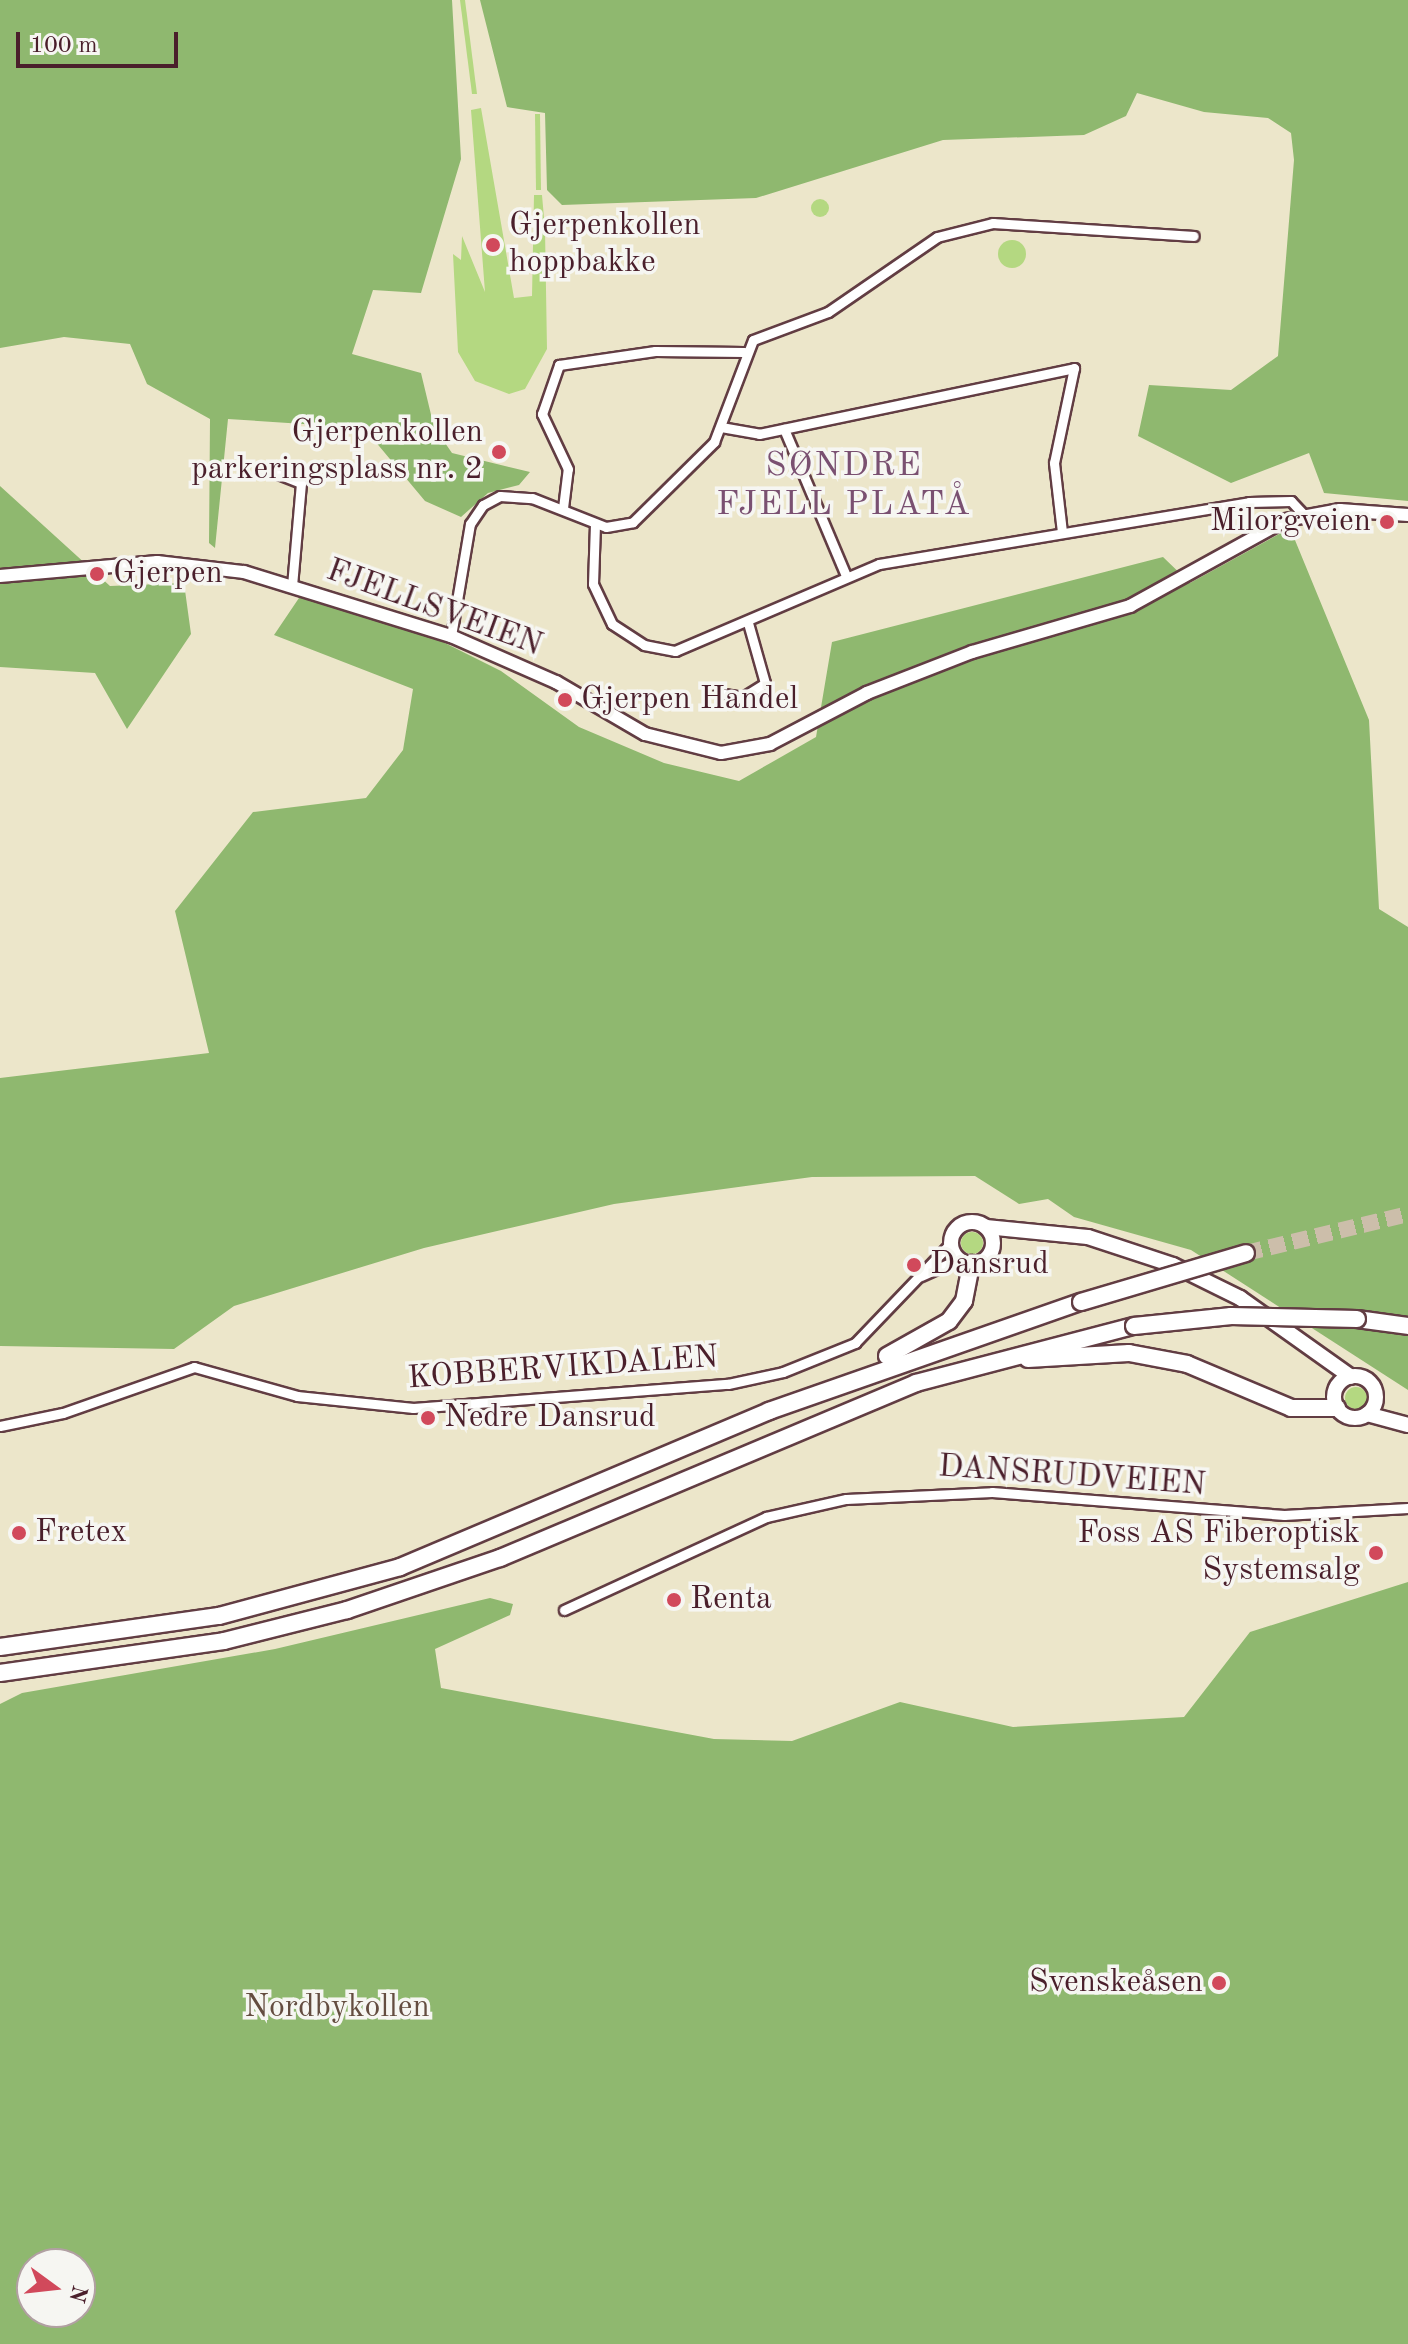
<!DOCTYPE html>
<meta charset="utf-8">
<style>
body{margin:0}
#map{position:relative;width:1408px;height:2344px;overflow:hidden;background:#ece6ca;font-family:"Old Standard TT",serif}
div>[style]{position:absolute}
.green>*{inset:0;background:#b4d881}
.round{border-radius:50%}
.forest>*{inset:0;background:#8fb86f}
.motorway-tunnel>*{height:16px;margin-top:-8px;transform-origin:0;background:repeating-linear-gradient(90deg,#ccbeaa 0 16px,transparent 0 24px)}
.roads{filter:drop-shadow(2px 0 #623d43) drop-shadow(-2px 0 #623d43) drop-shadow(0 2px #623d43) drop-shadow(0 -2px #623d43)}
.minor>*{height:9px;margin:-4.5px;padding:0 4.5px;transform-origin:4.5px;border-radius:4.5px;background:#fff}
.secondary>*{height:12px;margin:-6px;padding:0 6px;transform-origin:6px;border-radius:6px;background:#fff}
.primary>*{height:14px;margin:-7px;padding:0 7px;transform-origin:7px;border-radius:7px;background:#fff}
.primary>.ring{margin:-7px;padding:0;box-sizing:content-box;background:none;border:14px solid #fff;border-radius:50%}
.motorway>*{height:16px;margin:-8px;padding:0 8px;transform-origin:8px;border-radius:8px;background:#fff}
.bridges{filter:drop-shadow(2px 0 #623d43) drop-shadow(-2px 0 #623d43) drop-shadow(0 2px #623d43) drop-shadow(0 -2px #623d43)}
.motorway-bridge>*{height:16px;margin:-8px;padding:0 8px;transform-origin:8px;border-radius:8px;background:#fff}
.dots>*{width:22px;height:22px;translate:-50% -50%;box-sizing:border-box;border:4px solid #f6f6f2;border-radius:50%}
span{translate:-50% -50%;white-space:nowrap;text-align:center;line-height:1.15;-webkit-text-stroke:7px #f6f6f2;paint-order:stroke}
.poi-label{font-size:32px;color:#4a1f2b}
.left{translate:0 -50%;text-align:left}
.right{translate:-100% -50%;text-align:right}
.street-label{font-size:32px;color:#4a1f2b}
.park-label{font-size:32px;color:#644d40}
.neighbourhood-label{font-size:34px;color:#7a5071;letter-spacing:2px}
.north{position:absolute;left:16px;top:2248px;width:80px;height:80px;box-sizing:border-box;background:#f6f6f2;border:2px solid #b1a0a2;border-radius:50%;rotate:105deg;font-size:22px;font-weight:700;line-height:32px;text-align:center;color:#4a1f2b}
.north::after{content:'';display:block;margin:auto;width:28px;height:36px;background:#d1495b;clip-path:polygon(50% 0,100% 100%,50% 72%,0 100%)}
.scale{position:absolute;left:16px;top:32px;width:162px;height:36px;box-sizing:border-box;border:4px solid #4a1f2b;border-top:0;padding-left:10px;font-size:24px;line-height:28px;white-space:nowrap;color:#4a1f2b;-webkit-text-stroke:6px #f6f6f2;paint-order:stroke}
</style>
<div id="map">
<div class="green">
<i style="clip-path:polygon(460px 0,465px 0,477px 94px,472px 94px)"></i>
<i style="clip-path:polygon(481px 108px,514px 298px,532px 296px,534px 195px,542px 195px,545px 229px,547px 349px,525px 389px,509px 394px,475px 381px,458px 352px,453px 254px,461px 260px,462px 236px,485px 292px,471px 110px)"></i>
<i style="clip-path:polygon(535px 114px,540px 114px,541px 190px,536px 190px)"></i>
<i class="round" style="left:811px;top:199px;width:18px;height:18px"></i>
<i class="round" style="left:998px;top:240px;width:28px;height:28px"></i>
<i class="round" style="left:961px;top:1232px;width:22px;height:22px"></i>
<i class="round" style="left:1345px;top:1387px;width:22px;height:22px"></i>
</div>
<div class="forest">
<i style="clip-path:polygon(0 0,452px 0,461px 159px,421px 293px,373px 290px,352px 354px,421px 373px,434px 427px,452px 453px,530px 472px,519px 485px,488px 493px,461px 517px,425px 501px,364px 428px,228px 419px,215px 548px,209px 543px,210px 419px,147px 384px,130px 344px,64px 337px,0 348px)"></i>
<i style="clip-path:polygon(480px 0,1408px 0,1408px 501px,1324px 493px,1309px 453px,1231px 483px,1138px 436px,1149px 385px,1231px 390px,1278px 356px,1294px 160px,1291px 133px,1268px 118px,1204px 112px,1137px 93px,1126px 116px,1084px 135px,943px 140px,756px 198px,562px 205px,547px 190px,545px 113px,507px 107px)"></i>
<i style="clip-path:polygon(0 486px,110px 586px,184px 583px,191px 634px,127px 729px,95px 673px,0 667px)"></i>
<i style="clip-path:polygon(1290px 528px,1369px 720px,1379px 909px,1408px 927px,1408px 1390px,1191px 1250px,1074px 1217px,1048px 1199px,1019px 1204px,975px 1176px,812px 1177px,614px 1204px,424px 1248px,234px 1306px,174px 1349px,0 1346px,0 1078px,209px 1053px,175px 911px,253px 812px,366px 798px,403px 750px,413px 689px,274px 635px,301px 595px,443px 642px,501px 671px,579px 727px,664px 763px,739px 781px,816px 737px,832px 642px,1163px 557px,1190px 583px)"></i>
<i style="clip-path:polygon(evenodd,1408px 1582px,1408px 2344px,0 2344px,0 1704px,22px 1693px,275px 1649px,490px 1598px,513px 1604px,510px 1615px,435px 1649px,441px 1688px,714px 1739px,792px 1741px,900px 1702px,1013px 1727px,1184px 1717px,1250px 1632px,1408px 1582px,32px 2264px,80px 2264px,80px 2312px,32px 2312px,32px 2264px)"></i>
</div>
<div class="motorway-tunnel">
<i style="left:1246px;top:1253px;width:167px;rotate:-13.5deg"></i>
</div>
<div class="roads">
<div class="minor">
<i style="left:721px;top:427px;width:39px;rotate:10deg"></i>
<i style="left:759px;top:434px;width:322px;rotate:-11.8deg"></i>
<i style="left:1074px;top:368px;width:97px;rotate:101.9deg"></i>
<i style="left:1054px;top:463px;width:69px;rotate:83.4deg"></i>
<i style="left:784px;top:429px;width:160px;rotate:67.1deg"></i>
<i style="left:263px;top:468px;width:41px;rotate:21.5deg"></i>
<i style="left:301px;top:483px;width:102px;rotate:95deg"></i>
<i style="left:563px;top:508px;width:39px;rotate:-83deg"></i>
<i style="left:568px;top:469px;width:61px;rotate:-115.3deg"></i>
<i style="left:542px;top:414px;width:52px;rotate:-70.9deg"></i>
<i style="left:559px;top:365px;width:97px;rotate:-8.3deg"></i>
<i style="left:655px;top:351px;width:89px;rotate:0.6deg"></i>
<i style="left:595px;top:524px;width:60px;rotate:91.9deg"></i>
<i style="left:593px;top:584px;width:44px;rotate:64.6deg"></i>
<i style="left:612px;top:624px;width:38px;rotate:33deg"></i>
<i style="left:644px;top:645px;width:32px;rotate:11deg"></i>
<i style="left:675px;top:651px;width:222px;rotate:-23.1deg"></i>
<i style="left:879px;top:564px;width:375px;rotate:-9.5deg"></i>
<i style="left:1249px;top:502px;width:42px;rotate:-1.4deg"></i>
<i style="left:1291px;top:501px;width:18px;rotate:47deg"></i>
<i style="left:451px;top:636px;width:114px;rotate:-80.4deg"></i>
<i style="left:470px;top:524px;width:23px;rotate:-56deg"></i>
<i style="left:483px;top:505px;width:19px;rotate:-28deg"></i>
<i style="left:500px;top:496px;width:32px;rotate:4deg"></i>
<i style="left:532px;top:498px;width:79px;rotate:21.4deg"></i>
<i style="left:606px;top:527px;width:27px;rotate:-10deg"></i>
<i style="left:633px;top:522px;width:114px;rotate:-44.6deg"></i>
<i style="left:714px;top:442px;width:109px;rotate:-69.1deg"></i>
<i style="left:753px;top:340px;width:80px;rotate:-20.5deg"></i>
<i style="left:828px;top:312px;width:132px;rotate:-34.5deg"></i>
<i style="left:937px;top:237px;width:58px;rotate:-14deg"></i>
<i style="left:993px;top:223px;width:201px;rotate:3.7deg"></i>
<i style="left:718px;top:693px;width:25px;rotate:9deg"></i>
<i style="left:743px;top:697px;width:26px;rotate:-32deg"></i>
<i style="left:765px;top:683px;width:62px;rotate:-105.8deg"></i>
<i style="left:921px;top:1276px;width:42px;rotate:-24.1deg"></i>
<i style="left:0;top:1426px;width:64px;rotate:-11.7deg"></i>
<i style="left:63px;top:1413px;width:139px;rotate:-19.3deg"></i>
<i style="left:194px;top:1367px;width:107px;rotate:15.7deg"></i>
<i style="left:297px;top:1396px;width:117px;rotate:5.9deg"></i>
<i style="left:413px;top:1408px;width:316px;rotate:-4.4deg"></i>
<i style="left:728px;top:1384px;width:56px;rotate:-12.3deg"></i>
<i style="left:783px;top:1372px;width:78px;rotate:-21.9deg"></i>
<i style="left:855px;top:1343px;width:139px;rotate:-46.2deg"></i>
<i style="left:564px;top:1610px;width:222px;rotate:-24.7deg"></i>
<i style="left:766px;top:1517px;width:82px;rotate:-12.7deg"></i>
<i style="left:846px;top:1499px;width:146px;rotate:-2.7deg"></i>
<i style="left:992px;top:1492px;width:293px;rotate:4.5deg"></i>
<i style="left:1284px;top:1515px;width:124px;rotate:-3.2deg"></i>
</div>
<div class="secondary">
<i style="left:0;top:576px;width:158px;rotate:-5.1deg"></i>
<i style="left:157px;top:562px;width:88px;rotate:6.6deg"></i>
<i style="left:244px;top:572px;width:217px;rotate:17.2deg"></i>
<i style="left:451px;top:636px;width:115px;rotate:23.7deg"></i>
<i style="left:556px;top:682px;width:103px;rotate:30.3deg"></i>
<i style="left:645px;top:734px;width:78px;rotate:14deg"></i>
<i style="left:721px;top:753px;width:50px;rotate:-10.4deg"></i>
<i style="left:770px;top:744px;width:110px;rotate:-27.7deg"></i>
<i style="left:867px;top:693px;width:113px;rotate:-21.3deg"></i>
<i style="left:972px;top:652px;width:165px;rotate:-16.2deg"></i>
<i style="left:1130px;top:606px;width:178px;rotate:-28.9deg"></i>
<i style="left:1286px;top:520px;width:55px;rotate:-10.5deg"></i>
<i style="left:1340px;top:510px;width:68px;rotate:4.2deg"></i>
</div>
<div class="primary">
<i class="ring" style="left:951px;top:1222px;width:28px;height:28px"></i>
<i style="left:986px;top:1227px;width:102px;rotate:5.6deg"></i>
<i style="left:1088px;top:1237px;width:89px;rotate:18.2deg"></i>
<i style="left:1173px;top:1265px;width:75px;rotate:26.2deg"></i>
<i style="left:1240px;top:1298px;width:136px;rotate:35.4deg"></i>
<i class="ring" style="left:1334px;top:1376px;width:28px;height:28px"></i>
<i style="left:1367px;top:1414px;width:42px;rotate:15deg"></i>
</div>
<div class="motorway">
<i style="left:1357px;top:1319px;width:51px;rotate:7.8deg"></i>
<i style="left:887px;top:1356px;width:71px;rotate:-29.4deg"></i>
<i style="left:949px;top:1321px;width:25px;rotate:-53deg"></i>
<i style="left:964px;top:1301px;width:38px;rotate:-79deg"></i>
<i style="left:1028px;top:1359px;width:101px;rotate:-3.4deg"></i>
<i style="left:1129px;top:1353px;width:59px;rotate:10.7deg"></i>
<i style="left:1187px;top:1364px;width:113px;rotate:22.9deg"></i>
<i style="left:1291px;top:1408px;width:46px"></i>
<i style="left:0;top:1647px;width:221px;rotate:-8.1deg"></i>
<i style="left:219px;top:1616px;width:188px;rotate:-15.1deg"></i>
<i style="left:400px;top:1567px;width:401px;rotate:-22.9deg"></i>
<i style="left:769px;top:1411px;width:330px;rotate:-19.3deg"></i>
<i style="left:0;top:1673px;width:226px;rotate:-8.1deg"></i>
<i style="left:224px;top:1641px;width:127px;rotate:-14.1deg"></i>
<i style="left:347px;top:1610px;width:162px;rotate:-18.8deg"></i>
<i style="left:500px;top:1558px;width:451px;rotate:-22.8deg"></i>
<i style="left:916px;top:1383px;width:225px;rotate:-14.7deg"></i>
</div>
</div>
<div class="bridges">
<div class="motorway-bridge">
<i style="left:1081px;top:1302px;width:172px;rotate:-16.5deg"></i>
<i style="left:1134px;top:1326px;width:98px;rotate:-5.9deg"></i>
<i style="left:1231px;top:1316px;width:126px;rotate:1.4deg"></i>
</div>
</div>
<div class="dots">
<i style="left:493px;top:245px;background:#d1495b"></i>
<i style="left:499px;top:452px;background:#d1495b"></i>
<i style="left:1387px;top:522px;background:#d1495b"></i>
<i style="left:97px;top:574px;background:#d1495b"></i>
<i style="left:565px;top:700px;background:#d1495b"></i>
<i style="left:914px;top:1265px;background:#d1495b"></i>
<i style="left:428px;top:1418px;background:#d1495b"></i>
<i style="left:19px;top:1533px;background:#d1495b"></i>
<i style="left:1376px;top:1553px;background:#d1495b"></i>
<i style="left:674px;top:1600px;background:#d1495b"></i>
<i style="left:1219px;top:1983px;background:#d1495b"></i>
</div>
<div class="poi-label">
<span class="left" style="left:509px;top:245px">Gjerpenkollen<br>hoppbakke</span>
<span class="right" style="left:483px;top:452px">Gjerpenkollen<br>parkeringsplass nr. 2</span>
<span class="right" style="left:1371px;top:522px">Milorgveien</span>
<span class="left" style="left:113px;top:574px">Gjerpen</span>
<span class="left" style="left:581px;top:700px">Gjerpen Handel</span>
<span class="left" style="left:930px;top:1265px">Dansrud</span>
<span class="left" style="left:444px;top:1418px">Nedre Dansrud</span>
<span class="left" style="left:35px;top:1533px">Fretex</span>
<span class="right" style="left:1360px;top:1553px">Foss AS Fiberoptisk<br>Systemsalg</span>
<span class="left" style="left:690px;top:1600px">Renta</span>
<span class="right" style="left:1203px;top:1983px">Svenskeåsen</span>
</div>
<div class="street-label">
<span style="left:434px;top:609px;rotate:20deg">FJELLSVEIEN</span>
<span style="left:563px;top:1369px;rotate:-4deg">KOBBERVIKDALEN</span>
<span style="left:1072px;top:1477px;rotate:4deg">DANSRUDVEIEN</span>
</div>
<div class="park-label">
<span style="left:337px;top:2008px">Nordbykollen</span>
</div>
<div class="neighbourhood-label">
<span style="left:844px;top:486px">SØNDRE<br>FJELL PLATÅ</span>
</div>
<div class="north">N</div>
<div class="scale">100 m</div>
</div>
